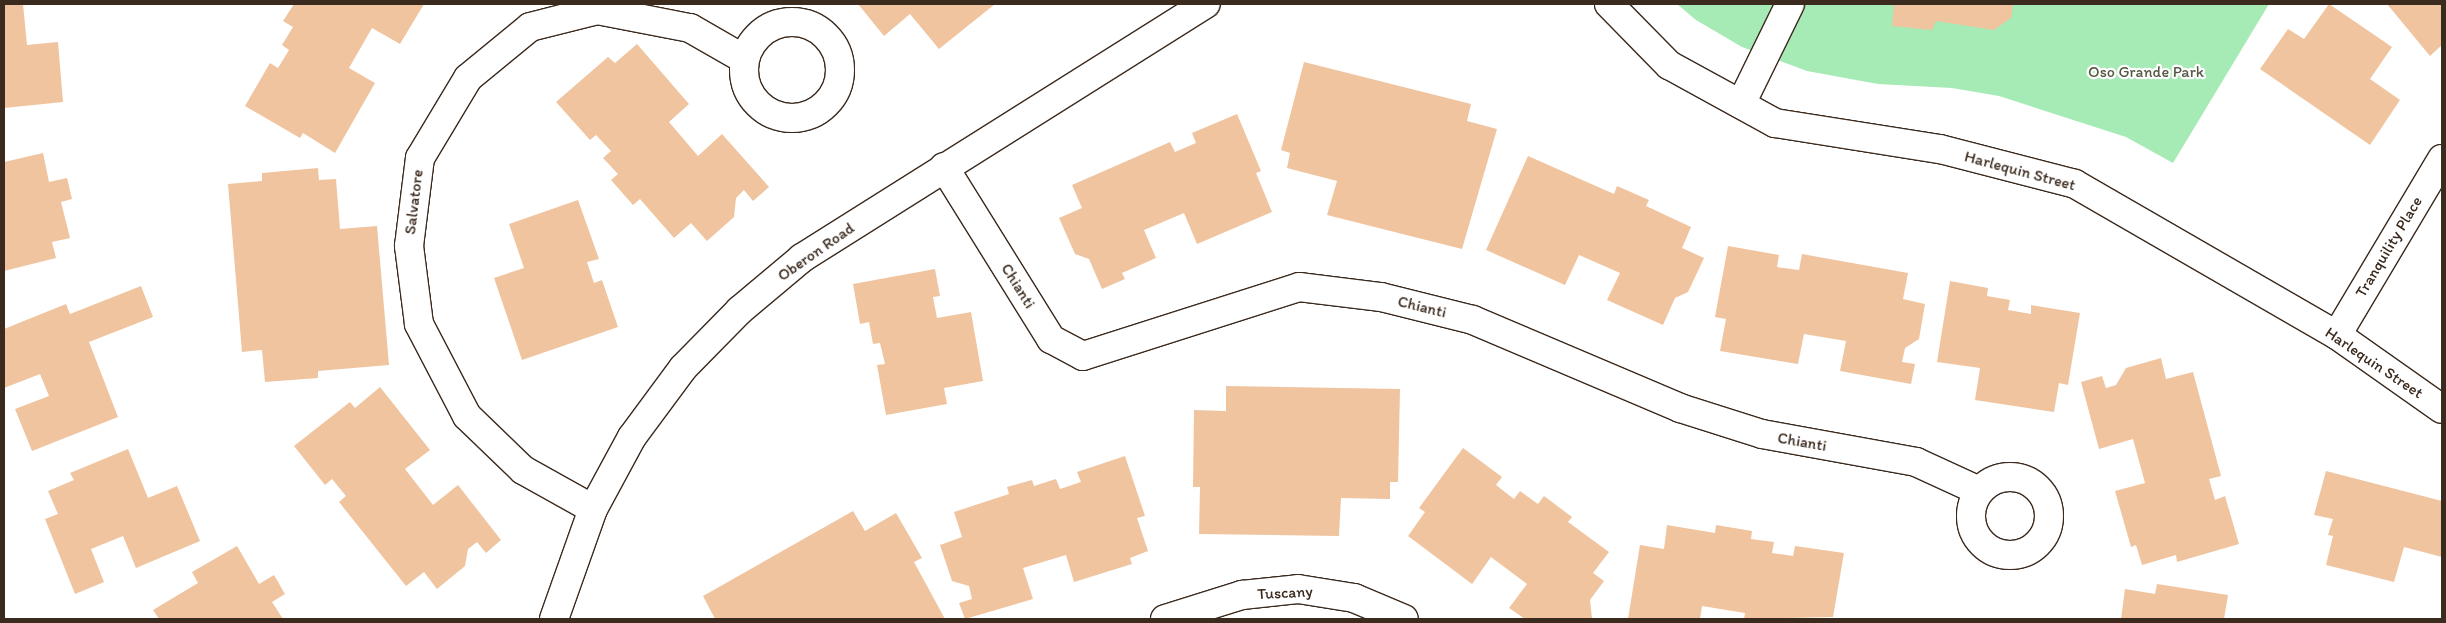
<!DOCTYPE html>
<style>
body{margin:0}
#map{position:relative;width:2446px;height:623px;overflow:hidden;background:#fff;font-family:Itim,sans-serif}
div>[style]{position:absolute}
.green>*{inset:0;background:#a6eab5}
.building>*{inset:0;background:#f0c49f}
.roads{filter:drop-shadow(1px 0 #3b2a1e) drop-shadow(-1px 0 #3b2a1e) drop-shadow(0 1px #3b2a1e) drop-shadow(0 -1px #3b2a1e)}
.minor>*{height:28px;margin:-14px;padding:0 14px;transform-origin:14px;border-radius:14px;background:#fff}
.minor>.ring{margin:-14px;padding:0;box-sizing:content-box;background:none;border:28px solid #fff;border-radius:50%}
span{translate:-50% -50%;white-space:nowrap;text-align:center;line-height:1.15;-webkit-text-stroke:4.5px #fff;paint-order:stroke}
.park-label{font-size:16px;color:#565a44}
.street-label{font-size:16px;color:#3b2a1e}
.frame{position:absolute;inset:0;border:5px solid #3b2a1e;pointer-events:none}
</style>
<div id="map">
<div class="green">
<i style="clip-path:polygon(1677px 4px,2269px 4px,2173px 163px,2126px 137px,1999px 96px,1952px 88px,1878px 84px,1807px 71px,1742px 47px,1696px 20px)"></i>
</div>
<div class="building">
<i style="clip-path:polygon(4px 4px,23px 4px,27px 45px,58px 42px,63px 102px,4px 108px)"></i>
<i style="clip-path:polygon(294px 4px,424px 4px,400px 44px,372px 28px,349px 68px,375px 83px,335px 153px,303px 133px,300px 138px,245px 106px,270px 63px,278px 68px,289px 50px,282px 45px,293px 27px,283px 21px)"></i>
<i style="clip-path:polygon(858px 4px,995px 4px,939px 49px,910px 14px,884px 36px)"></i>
<i style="clip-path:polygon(1894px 4px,2013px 4px,2011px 18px,1994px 30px,1936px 21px,1932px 30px,1892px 26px)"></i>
<i style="clip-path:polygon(2329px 4px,2392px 47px,2370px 79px,2400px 100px,2370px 145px,2260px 69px,2288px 29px,2304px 39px)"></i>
<i style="clip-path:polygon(2387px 4px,2442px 4px,2442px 45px,2430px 56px)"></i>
<i style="clip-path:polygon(637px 44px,689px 104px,669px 122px,698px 156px,722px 134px,769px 187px,753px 201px,744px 190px,736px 198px,734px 217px,707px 241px,691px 223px,674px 238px,640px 199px,633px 205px,611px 180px,618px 174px,603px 158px,611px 151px,596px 135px,590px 140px,556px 102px,608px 57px,615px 63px)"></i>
<i style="clip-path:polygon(1304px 62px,1471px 104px,1467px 121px,1497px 129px,1462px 249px,1327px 215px,1337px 181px,1287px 168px,1290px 153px,1281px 150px)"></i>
<i style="clip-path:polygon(1237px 114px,1261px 171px,1256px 173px,1272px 212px,1197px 244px,1184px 213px,1144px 230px,1156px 258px,1122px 273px,1125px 279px,1102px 289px,1089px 259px,1075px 254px,1059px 218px,1082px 208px,1072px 185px,1170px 142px,1175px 152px,1196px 143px,1192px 133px)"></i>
<i style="clip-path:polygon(43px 153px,49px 182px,67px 178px,72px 199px,61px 202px,70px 238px,52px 242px,56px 258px,4px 271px,4px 162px)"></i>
<i style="clip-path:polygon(1528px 156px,1614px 194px,1617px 186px,1649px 200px,1646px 206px,1691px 227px,1682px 248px,1704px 258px,1688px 292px,1675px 298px,1663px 325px,1607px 300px,1620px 273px,1579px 255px,1565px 285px,1486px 250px)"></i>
<i style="clip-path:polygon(318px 168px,319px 180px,336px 179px,340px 229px,377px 226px,389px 365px,318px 371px,318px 378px,265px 382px,262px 350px,242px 352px,228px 184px,262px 181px,262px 173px)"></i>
<i style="clip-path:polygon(578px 200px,599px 259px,587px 262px,594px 283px,602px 280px,618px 327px,522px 360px,494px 278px,524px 268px,509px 224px)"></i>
<i style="clip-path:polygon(1728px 246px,1779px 255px,1777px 267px,1799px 270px,1802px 254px,1908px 273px,1903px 299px,1925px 304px,1919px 339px,1905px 348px,1902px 362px,1915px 364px,1911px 384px,1840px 371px,1846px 341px,1804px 334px,1798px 364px,1720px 351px,1726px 319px,1715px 317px)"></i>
<i style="clip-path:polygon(935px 269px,940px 296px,933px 297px,937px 318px,971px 312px,983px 381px,944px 388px,947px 404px,886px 415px,877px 365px,885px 364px,880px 343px,873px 344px,869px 322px,860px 324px,853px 284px)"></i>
<i style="clip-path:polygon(1950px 281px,1988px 288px,1987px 296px,2010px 300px,2008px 310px,2031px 314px,2031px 305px,2080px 313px,2068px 385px,2059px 383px,2054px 412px,1975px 400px,1980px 368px,1937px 362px)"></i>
<i style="clip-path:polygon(141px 286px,153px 317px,89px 342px,118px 417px,32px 451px,15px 409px,49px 396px,40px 374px,4px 388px,4px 329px,66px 304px,70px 314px)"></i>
<i style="clip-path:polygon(2161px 358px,2166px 379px,2193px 372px,2221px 476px,2209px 479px,2215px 500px,2225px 496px,2239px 544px,2177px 562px,2176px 555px,2142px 565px,2136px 545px,2131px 547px,2115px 491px,2145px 483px,2133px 439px,2099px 449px,2081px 382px,2102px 376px,2106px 388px,2116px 385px,2126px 368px)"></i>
<i style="clip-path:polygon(1226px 386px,1400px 389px,1398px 482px,1390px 482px,1390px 499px,1341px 498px,1339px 536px,1199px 534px,1200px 487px,1193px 487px,1194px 410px,1226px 411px)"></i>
<i style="clip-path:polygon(380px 387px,430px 450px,405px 469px,433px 505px,458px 485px,501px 540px,486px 553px,477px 542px,468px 549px,465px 566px,437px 589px,424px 572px,406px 586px,339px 502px,346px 496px,332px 479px,325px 485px,294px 446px,350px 402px,355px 408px)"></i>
<i style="clip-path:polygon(1463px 448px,1502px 477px,1496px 485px,1514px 499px,1520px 491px,1538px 504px,1544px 496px,1572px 517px,1568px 522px,1609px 552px,1593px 573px,1604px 581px,1590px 600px,1592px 618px,1525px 619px,1509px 608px,1527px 584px,1491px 557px,1472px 584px,1408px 536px,1425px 512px,1419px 508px)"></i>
<i style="clip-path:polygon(128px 449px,148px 498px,177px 486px,200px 541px,136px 568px,123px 536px,91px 549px,104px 582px,75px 594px,45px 519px,58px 514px,48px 491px,74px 480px,70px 473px)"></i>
<i style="clip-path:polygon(1125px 456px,1145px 516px,1137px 518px,1148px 551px,1130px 558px,1132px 564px,1074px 582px,1066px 555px,1023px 568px,1033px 599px,965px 619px,959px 603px,972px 599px,969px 586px,952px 581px,940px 545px,962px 537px,954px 512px,1009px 494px,1007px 487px,1032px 480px,1034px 486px,1056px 479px,1060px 489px,1081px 482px,1077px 472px)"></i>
<i style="clip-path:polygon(2326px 471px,2442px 501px,2442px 557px,2404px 547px,2394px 582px,2326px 565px,2333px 536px,2328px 535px,2333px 519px,2314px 515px)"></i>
<i style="clip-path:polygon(853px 511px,865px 531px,896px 513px,922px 558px,914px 562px,945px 619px,715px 619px,703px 596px)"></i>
<i style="clip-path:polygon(1667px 525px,1715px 533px,1716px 525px,1752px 531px,1751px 539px,1774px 542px,1772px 553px,1793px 556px,1795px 546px,1844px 553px,1833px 617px,1744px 619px,1745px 613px,1702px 606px,1700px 619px,1628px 619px,1640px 545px,1664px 549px)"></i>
<i style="clip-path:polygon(237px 546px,259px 584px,274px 575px,285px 594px,272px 602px,283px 619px,159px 619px,153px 610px,198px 583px,192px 572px)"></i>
<i style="clip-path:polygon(2157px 584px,2228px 595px,2224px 619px,2121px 619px,2125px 589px,2155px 594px)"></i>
</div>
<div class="roads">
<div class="minor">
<i style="left:1609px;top:4px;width:86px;rotate:45.5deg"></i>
<i style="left:1669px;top:65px;width:121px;rotate:28.7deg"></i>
<i style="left:1775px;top:123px;width:167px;rotate:9deg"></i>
<i style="left:1940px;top:149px;width:139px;rotate:14.5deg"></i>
<i style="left:2075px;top:184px;width:302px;rotate:30deg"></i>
<i style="left:2337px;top:335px;width:128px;rotate:35.2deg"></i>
<i class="ring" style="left:744px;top:22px;width:68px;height:68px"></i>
<i style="left:1741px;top:104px;width:111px;rotate:-63.9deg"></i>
<i style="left:944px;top:167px;width:203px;rotate:58.1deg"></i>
<i style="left:1051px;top:339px;width:36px;rotate:28deg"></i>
<i style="left:1083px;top:356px;width:227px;rotate:-17.7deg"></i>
<i style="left:1299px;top:287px;width:83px;rotate:7deg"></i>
<i style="left:1381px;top:297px;width:95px;rotate:14deg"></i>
<i style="left:1473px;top:320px;width:225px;rotate:23deg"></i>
<i style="left:1680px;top:408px;width:86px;rotate:17.6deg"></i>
<i style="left:1762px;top:434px;width:157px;rotate:10.3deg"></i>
<i style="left:1916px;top:462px;width:69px;rotate:24.7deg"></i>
<i style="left:2337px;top:335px;width:205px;rotate:-59.2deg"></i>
<i class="ring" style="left:1971px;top:477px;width:50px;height:50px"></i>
<i style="left:593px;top:509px;width:80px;rotate:-150.9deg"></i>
<i style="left:523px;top:470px;width:78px;rotate:-136deg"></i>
<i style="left:467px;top:416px;width:104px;rotate:-117.6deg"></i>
<i style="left:419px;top:324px;width:79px;rotate:-97.3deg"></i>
<i style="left:409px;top:246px;width:89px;rotate:-82.9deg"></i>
<i style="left:420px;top:158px;width:93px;rotate:-59deg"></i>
<i style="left:468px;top:78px;width:80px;rotate:-39.4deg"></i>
<i style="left:530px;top:27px;width:69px;rotate:-14.2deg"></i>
<i style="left:597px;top:10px;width:95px;rotate:11deg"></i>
<i style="left:690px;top:28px;width:62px;rotate:29.9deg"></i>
<i style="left:554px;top:619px;width:117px;rotate:-70.5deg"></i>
<i style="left:593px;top:509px;width:82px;rotate:-61.6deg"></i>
<i style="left:632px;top:437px;width:86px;rotate:-53.5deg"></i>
<i style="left:683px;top:368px;width:81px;rotate:-45.5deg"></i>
<i style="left:740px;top:310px;width:81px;rotate:-40deg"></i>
<i style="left:802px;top:258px;width:477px;rotate:-32.2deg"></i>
<i style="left:1165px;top:619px;width:81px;rotate:-17.3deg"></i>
<i style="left:1242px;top:595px;width:56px;rotate:-6.1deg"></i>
<i style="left:1298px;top:589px;width:57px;rotate:9.1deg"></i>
<i style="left:1354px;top:598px;width:54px;rotate:22.8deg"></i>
</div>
</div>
<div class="park-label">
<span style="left:2146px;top:72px">Oso Grande Park</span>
</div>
<div class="street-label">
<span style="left:2020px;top:171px;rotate:15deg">Harlequin Street</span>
<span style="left:414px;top:202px;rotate:-83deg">Salvatore</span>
<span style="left:2389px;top:247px;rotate:-59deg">Tranquility Place</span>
<span style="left:816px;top:252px;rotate:-35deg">Oberon Road</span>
<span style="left:1018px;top:286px;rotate:58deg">Chianti</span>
<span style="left:1422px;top:307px;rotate:14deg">Chianti</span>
<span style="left:2374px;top:363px;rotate:34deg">Harlequin Street</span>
<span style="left:1802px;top:442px;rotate:10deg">Chianti</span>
<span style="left:1285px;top:593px;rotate:-3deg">Tuscany</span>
</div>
<div class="frame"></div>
</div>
